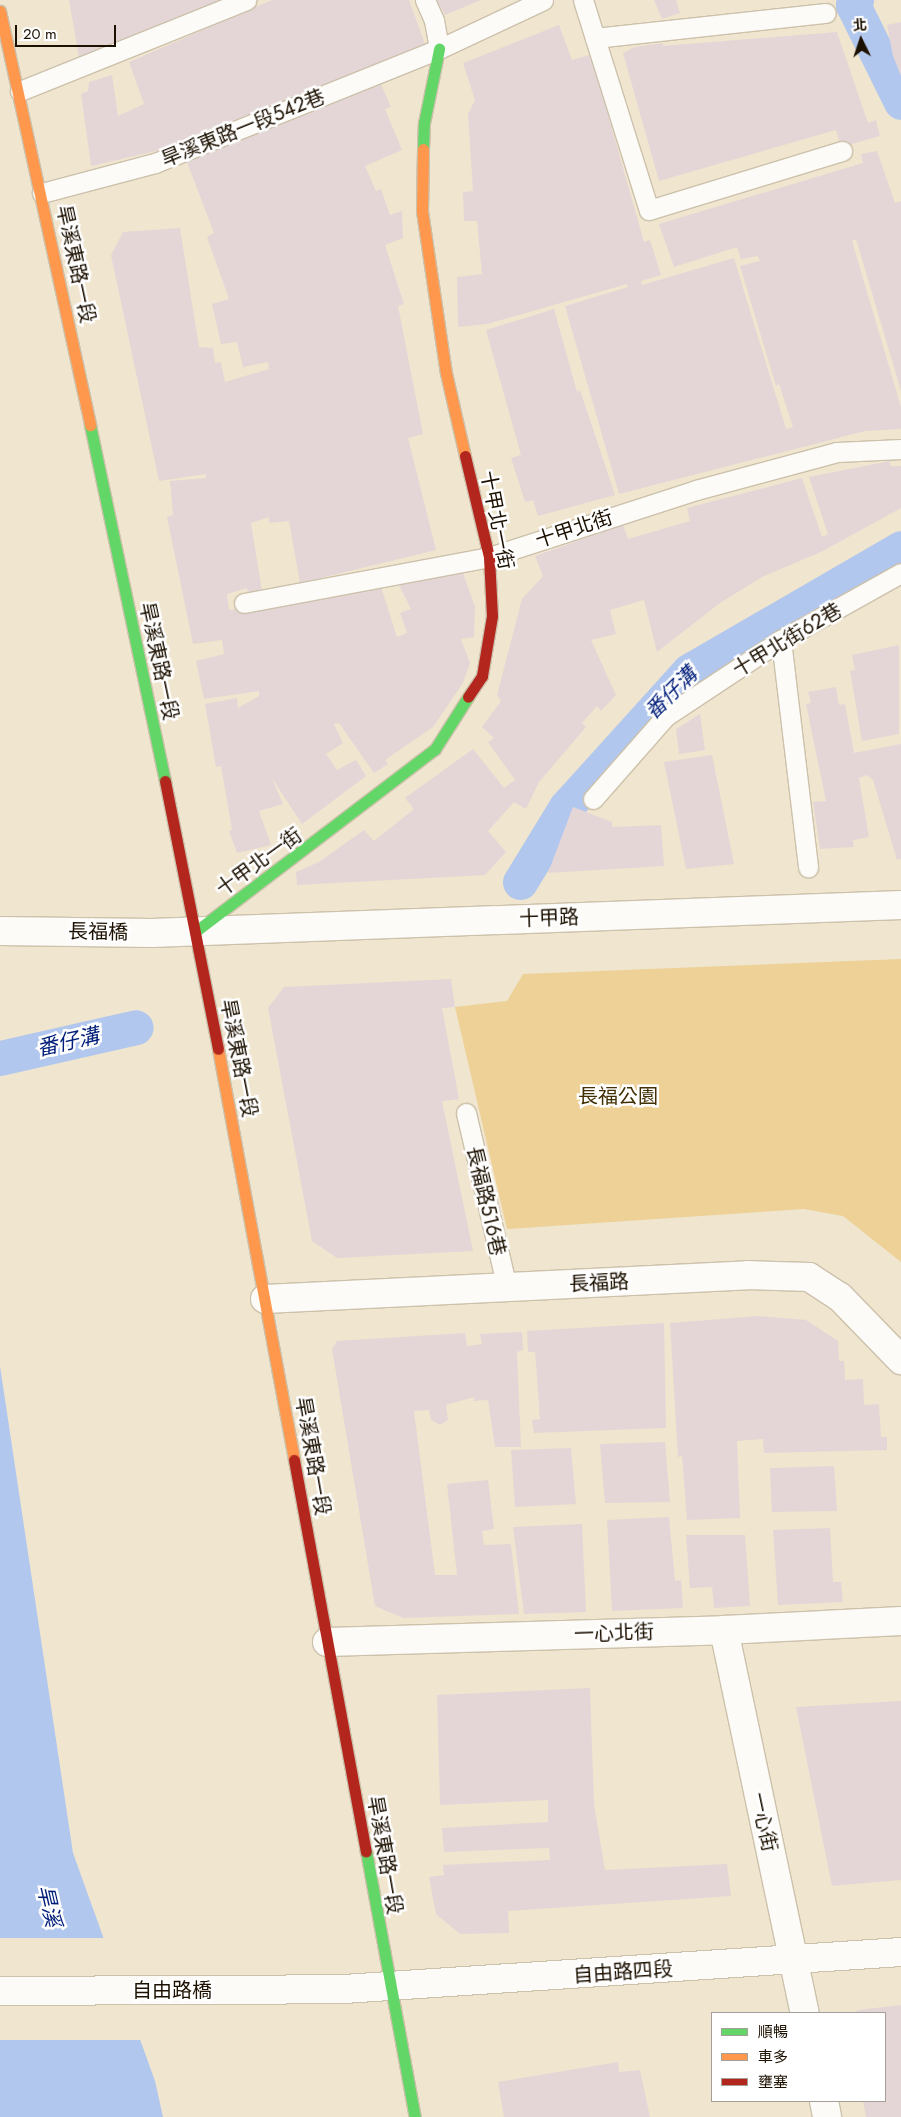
<!DOCTYPE html>
<meta charset="utf-8">
<style>
body{margin:0}
#map{position:relative;width:901px;height:2117px;overflow:hidden;background:#f0e5cf;font-family:Jost,"Noto Sans TC",sans-serif}
div>[style]{position:absolute}
.green>*{inset:0;background:#edd197}
.water>*{inset:0;background:#b2c7ee}
.pier>*{inset:0;background:#f0e5cf}
.canal>*{height:35px;margin:-17.5px;padding:0 17.5px;transform-origin:17.5px;border-radius:17.5px;background:#b2c7ee}
.building>*{inset:0;background:#e4d6d6}
.roads{filter:drop-shadow(1px 0 #ccc1ab) drop-shadow(-1px 0 #ccc1ab) drop-shadow(0 1px #ccc1ab) drop-shadow(0 -1px #ccc1ab)}
.lane>*{height:19px;margin:-9.5px;padding:0 9.5px;transform-origin:9.5px;border-radius:9.5px;background:#fdfbf8}
.street>*{height:28px;margin:-14px;padding:0 14px;transform-origin:14px;border-radius:14px;background:#fdfbf8}
.fast>*{height:11px;margin:-5.5px;padding:0 5.5px;transform-origin:5.5px;border-radius:5.5px;background:#63d668}
.slow>*{height:11px;margin:-5.5px;padding:0 5.5px;transform-origin:5.5px;border-radius:5.5px;background:#ff974d}
.jam>*{height:11px;margin:-5.5px;padding:0 5.5px;transform-origin:5.5px;border-radius:5.5px;background:#b3261e}
span{translate:-50% -50%;white-space:nowrap;text-align:center;line-height:1.15;-webkit-text-stroke:5px #fff;paint-order:stroke}
.street-label{font-size:20px;color:#1c1000}
.park-label{font-size:20px;color:#422f03}
.water-label{font-size:21px;color:#001e7a;font-style:italic}
.legend{position:absolute;left:711px;top:2012px;width:175px;height:90px;box-sizing:border-box;background:#fff;border:1px solid #a49f99;margin:0;padding:6px 9px;list-style:none;font-size:15px;color:#1c1000}
.legend li{display:flex;align-items:center;gap:10px;height:25px}
.legend b{width:25px;border:1px solid #a49f99}
.north{position:absolute;left:836px;top:15px;width:50px;height:50px;-webkit-text-stroke:4px #fff;paint-order:stroke;rotate:356deg;font-size:14px;font-weight:700;line-height:20px;text-align:center;color:#1c1000}
.north::after{content:'';display:block;margin:auto;width:18px;height:22px;background:#1c1000;clip-path:polygon(50% 0,100% 100%,50% 72%,0 100%)}
.scale{position:absolute;left:15px;top:25px;width:101px;height:22px;box-sizing:border-box;border:2px solid #1c1000;border-top:0;padding-left:6px;font-size:15px;line-height:18px;white-space:nowrap;color:#1c1000;-webkit-text-stroke:4px #fff;paint-order:stroke}
</style>
<div id="map">
<div class="green">
<i style="clip-path:polygon(901px 959px,901px 1262px,843px 1216px,804px 1209px,507px 1229px,455px 1007px,507px 1001px,523px 974px)"></i>
</div>
<div class="water">
<i style="clip-path:polygon(0 1366px,73px 1853px,155px 2081px,163px 2117px,0 2117px)"></i>
</div>
<div class="pier">
<i style="clip-path:polygon(0 1938px,106px 1938px,143px 2040px,0 2040px)"></i>
</div>
<div class="canal">
<i style="left:856px;top:0;width:6px;rotate:121deg"></i>
<i style="left:853px;top:5px;width:108px;rotate:63.7deg"></i>
<i style="left:520px;top:882px;width:88px;rotate:-58.5deg"></i>
<i style="left:566px;top:807px;width:183px;rotate:-47.9deg"></i>
<i style="left:689px;top:671px;width:245px;rotate:-30.1deg"></i>
<i style="left:0;top:1058px;width:139px;rotate:-12.8deg"></i>
</div>
<div class="building">
<i style="clip-path:polygon(69px 0,237px 0,80px 63px)"></i>
<i style="clip-path:polygon(272px 0,409px 0,425px 44px,160px 150px,91px 166px,81px 94px,88px 91px,89px 82px,112px 75px,118px 116px,144px 104px,129px 62px)"></i>
<i style="clip-path:polygon(437px 0,481px 0,445px 15px)"></i>
<i style="clip-path:polygon(654px 0,676px 0,680px 13px,662px 19px)"></i>
<i style="clip-path:polygon(901px 22px,901px 76px,893px 56px,887px 25px)"></i>
<i style="clip-path:polygon(559px 25px,572px 60px,589px 55px,593px 62px,644px 242px,650px 240px,661px 275px,641px 281px,642px 285px,734px 258px,786px 429px,793px 427px,779px 384px,776px 386px,740px 266px,760px 261px,758px 256px,741px 259px,737px 247px,674px 267px,659px 224px,863px 163px,861px 154px,877px 151px,895px 203px,901px 201px,901px 391px,856px 239px,852px 241px,901px 407px,901px 429px,865px 431px,619px 494px,565px 306px,628px 287px,627px 284px,487px 324px,458px 327px,457px 277px,482px 274px,477px 221px,464px 221px,463px 192px,473px 191px,468px 114px,475px 100px,463px 63px)"></i>
<i style="clip-path:polygon(837px 32px,868px 123px,876px 120px,880px 136px,841px 147px,836px 130px,659px 181px,623px 53px,635px 47px,663px 43px,663px 46px)"></i>
<i style="clip-path:polygon(379px 80px,391px 107px,385px 109px,402px 150px,365px 166px,376px 191px,381px 189px,390px 215px,402px 211px,403px 238px,385px 245px,404px 304px,398px 306px,423px 434px,408px 438px,436px 550px,300px 583px,289px 521px,269px 523px,269px 517px,251px 523px,262px 591px,248px 594px,247px 588px,227px 594px,229px 610px,239px 609px,240px 612px,381px 587px,397px 637px,407px 633px,400px 613px,411px 609px,399px 585px,463px 573px,475px 607px,474px 637px,461px 639px,470px 663px,463px 683px,433px 727px,385px 760px,388px 764px,374px 773px,339px 723px,334px 724px,343px 743px,326px 754px,337px 770px,356px 760px,366px 776px,302px 824px,272px 778px,283px 804px,259px 811px,271px 845px,237px 853px,229px 831px,232px 830px,221px 766px,216px 767px,205px 704px,237px 698px,238px 708px,259px 696px,259px 691px,204px 699px,196px 661px,224px 654px,222px 640px,193px 644px,167px 517px,173px 515px,170px 481px,206px 478px,206px 474px,159px 481px,111px 255px,123px 232px,180px 228px,199px 347px,213px 348px,215px 363px,221px 362px,225px 382px,269px 369px,268px 362px,243px 367px,237px 342px,221px 344px,212px 304px,229px 299px,207px 237px,214px 233px,185px 157px)"></i>
<i style="clip-path:polygon(554px 309px,577px 392px,580px 390px,615px 495px,538px 516px,533px 500px,525px 502px,511px 458px,521px 455px,486px 330px)"></i>
<i style="clip-path:polygon(890px 461px,890px 466px,901px 466px,901px 508px,823px 551px,762px 577px,720px 603px,657px 652px,644px 600px,610px 610px,616px 634px,591px 640px,616px 695px,601px 711px,597px 706px,582px 723px,586px 727px,539px 782px,526px 809px,514px 802px,488px 831px,506px 852px,485px 875px,297px 885px,296px 872px,319px 862px,364px 830px,374px 841px,414px 809px,405px 798px,473px 749px,504px 788px,515px 780px,488px 742px,494px 738px,482px 727px,501px 701px,497px 695px,522px 599px,543px 576px,535px 556px,623px 525px,628px 539px,690px 521px,687px 508px,802px 478px,822px 537px,828px 534px,809px 477px)"></i>
<i style="clip-path:polygon(899px 645px,899px 734px,862px 741px,850px 671px,855px 670px,852px 655px)"></i>
<i style="clip-path:polygon(836px 687px,839px 705px,845px 704px,854px 753px,901px 744px,901px 859px,897px 860px,873px 780px,867px 775px,859px 778px,869px 837px,853px 840px,854px 847px,820px 849px,813px 802px,826px 801px,806px 704px,811px 703px,808px 692px)"></i>
<i style="clip-path:polygon(700px 714px,705px 750px,679px 754px,676px 729px)"></i>
<i style="clip-path:polygon(712px 755px,734px 864px,686px 869px,664px 762px)"></i>
<i style="clip-path:polygon(573px 807px,612px 822px,612px 827px,661px 825px,664px 866px,548px 873px)"></i>
<i style="clip-path:polygon(451px 979px,455px 1007px,442px 1008px,459px 1099px,442px 1101px,473px 1251px,337px 1258px,312px 1241px,268px 1008px,284px 987px)"></i>
<i style="clip-path:polygon(759px 1316px,806px 1320px,838px 1341px,839px 1361px,844px 1361px,845px 1380px,863px 1379px,864px 1405px,879px 1404px,881px 1437px,887px 1437px,887px 1450px,764px 1453px,763px 1439px,737px 1441px,740px 1518px,687px 1520px,682px 1456px,678px 1457px,670px 1323px)"></i>
<i style="clip-path:polygon(664px 1323px,666px 1428px,534px 1433px,532px 1420px,540px 1419px,535px 1352px,528px 1352px,527px 1331px)"></i>
<i style="clip-path:polygon(522px 1332px,523px 1350px,517px 1352px,521px 1447px,495px 1447px,488px 1400px,474px 1401px,474px 1397px,446px 1405px,448px 1420px,440px 1425px,431px 1420px,429px 1410px,414px 1411px,435px 1575px,457px 1575px,447px 1484px,488px 1480px,494px 1529px,482px 1531px,484px 1545px,511px 1544px,519px 1614px,403px 1618px,375px 1606px,332px 1349px,337px 1341px,465px 1333px,467px 1346px,482px 1344px,480px 1334px)"></i>
<i style="clip-path:polygon(665px 1442px,670px 1502px,605px 1503px,600px 1444px)"></i>
<i style="clip-path:polygon(571px 1448px,576px 1504px,515px 1507px,511px 1450px)"></i>
<i style="clip-path:polygon(834px 1466px,837px 1511px,772px 1512px,770px 1468px)"></i>
<i style="clip-path:polygon(669px 1517px,675px 1581px,681px 1580px,683px 1608px,612px 1611px,607px 1520px)"></i>
<i style="clip-path:polygon(582px 1524px,586px 1612px,524px 1614px,513px 1527px)"></i>
<i style="clip-path:polygon(830px 1528px,833px 1582px,841px 1582px,843px 1602px,778px 1605px,773px 1530px)"></i>
<i style="clip-path:polygon(686px 1535px,745px 1535px,750px 1606px,714px 1608px,712px 1587px,690px 1588px)"></i>
<i style="clip-path:polygon(590px 1688px,594px 1805px,605px 1870px,727px 1864px,731px 1896px,508px 1911px,509px 1933px,460px 1934px,436px 1914px,429px 1877px,444px 1875px,443px 1865px,550px 1860px,549px 1848px,444px 1852px,442px 1828px,548px 1822px,548px 1800px,440px 1805px,437px 1695px)"></i>
<i style="clip-path:polygon(901px 1701px,901px 1880px,832px 1886px,796px 1707px)"></i>
<i style="clip-path:polygon(901px 2005px,901px 2117px,866px 2117px,863px 2101px,885px 2101px,885px 2013px,854px 2013px,858px 2010px)"></i>
<i style="clip-path:polygon(618px 2062px,619px 2072px,640px 2070px,650px 2117px,504px 2117px,498px 2082px)"></i>
</div>
<div class="roads">
<div class="lane">
<i style="left:425px;top:0;width:22px;rotate:66deg"></i>
<i style="left:434px;top:20px;width:29px;rotate:80deg"></i>
<i style="left:583px;top:0;width:220px;rotate:72.6deg"></i>
<i style="left:649px;top:210px;width:202px;rotate:-17deg"></i>
<i style="left:595px;top:38px;width:232px;rotate:-6.2deg"></i>
<i style="left:20px;top:91px;width:244px;rotate:-21.9deg"></i>
<i style="left:42px;top:193px;width:117px;rotate:-14.9deg"></i>
<i style="left:155px;top:163px;width:306px;rotate:-21.9deg"></i>
<i style="left:439px;top:49px;width:115px;rotate:-25.2deg"></i>
<i style="left:244px;top:603px;width:249px;rotate:-10.6deg"></i>
<i style="left:489px;top:557px;width:218px;rotate:-17.9deg"></i>
<i style="left:696px;top:490px;width:146px;rotate:-15.1deg"></i>
<i style="left:837px;top:452px;width:64px;rotate:-2.7deg"></i>
<i style="left:781px;top:640px;width:229px;rotate:83.2deg"></i>
<i style="left:593px;top:799px;width:111px;rotate:-48.7deg"></i>
<i style="left:666px;top:716px;width:138px;rotate:-33.5deg"></i>
<i style="left:781px;top:640px;width:137px;rotate:-29.2deg"></i>
<i style="left:466px;top:1113px;width:180px;rotate:76.8deg"></i>
</div>
<div class="street">
<i style="left:0;top:931px;width:152px;rotate:0.8deg"></i>
<i style="left:152px;top:933px;width:750px;rotate:-2.14deg"></i>
<i style="left:265px;top:1299px;width:484px;rotate:-2.8deg"></i>
<i style="left:748px;top:1275px;width:61px;rotate:1.9deg"></i>
<i style="left:809px;top:1277px;width:37px;rotate:33deg"></i>
<i style="left:840px;top:1297px;width:88px;rotate:45.9deg"></i>
<i style="left:724px;top:1630px;width:391px;rotate:78.1deg"></i>
<i style="left:327px;top:1642px;width:397px;rotate:-1.7deg"></i>
<i style="left:724px;top:1630px;width:177px;rotate:-2.9deg"></i>
<i style="left:0;top:1991px;width:344px;rotate:-0.3deg"></i>
<i style="left:344px;top:1989px;width:558px;rotate:-3.8deg"></i>
<i style="left:824px;top:2101px;width:16px;rotate:79deg"></i>
</div>
<div class="fast">
<i style="left:423px;top:149px;width:26px;rotate:-88deg"></i>
<i style="left:424px;top:123px;width:76px;rotate:-78.5deg"></i>
<i style="left:90px;top:425px;width:364px;rotate:78.1deg"></i>
<i style="left:196px;top:931px;width:300px;rotate:-37.3deg"></i>
<i style="left:435px;top:749px;width:62px;rotate:-57.6deg"></i>
<i style="left:366px;top:1851px;width:270px;rotate:79.6deg"></i>
</div>
<div class="slow">
<i style="left:0;top:11px;width:424px;rotate:77.7deg"></i>
<i style="left:423px;top:149px;width:62px;rotate:90.9deg"></i>
<i style="left:422px;top:211px;width:164px;rotate:81.6deg"></i>
<i style="left:446px;top:373px;width:85px;rotate:77.1deg"></i>
<i style="left:218px;top:1049px;width:418px;rotate:79.5deg"></i>
</div>
<div class="jam">
<i style="left:465px;top:456px;width:104px;rotate:76.6deg"></i>
<i style="left:489px;top:557px;width:59px;rotate:87.1deg"></i>
<i style="left:492px;top:616px;width:61px;rotate:99.5deg"></i>
<i style="left:482px;top:676px;width:25px;rotate:124deg"></i>
<i style="left:165px;top:781px;width:273px;rotate:78.8deg"></i>
<i style="left:294px;top:1460px;width:398px;rotate:79.6deg"></i>
</div>
</div>
<div class="street-label">
<span style="left:243px;top:128px;rotate:-22deg">旱溪東路一段542巷</span>
<span style="left:76px;top:264px;rotate:78deg">旱溪東路一段</span>
<span style="left:497px;top:520px;rotate:79deg">十甲北一街</span>
<span style="left:574px;top:529px;rotate:-18deg">十甲北街</span>
<span style="left:787px;top:640px;rotate:-31deg">十甲北街62巷</span>
<span style="left:159px;top:661px;rotate:78deg">旱溪東路一段</span>
<span style="left:259px;top:862px;rotate:-36deg">十甲北一街</span>
<span style="left:549px;top:918px;rotate:-2deg">十甲路</span>
<span style="left:98px;top:932px;rotate:1deg">長福橋</span>
<span style="left:239px;top:1058px;rotate:79deg">旱溪東路一段</span>
<span style="left:486px;top:1201px;rotate:77deg">長福路516巷</span>
<span style="left:599px;top:1283px;rotate:-3deg">長福路</span>
<span style="left:313px;top:1456px;rotate:80deg">旱溪東路一段</span>
<span style="left:614px;top:1633px;rotate:-2deg">一心北街</span>
<span style="left:764px;top:1822px;rotate:78deg">一心街</span>
<span style="left:385px;top:1855px;rotate:80deg">旱溪東路一段</span>
<span style="left:623px;top:1972px;rotate:-4deg">自由路四段</span>
<span style="left:172px;top:1990px">自由路橋</span>
</div>
<div class="park-label">
<span style="left:618px;top:1096px">長福公園</span>
</div>
<div class="water-label">
<span style="left:671px;top:693px;rotate:-45deg">番仔溝</span>
<span style="left:68px;top:1042px;rotate:-13deg">番仔溝</span>
<span style="left:49px;top:1906px;rotate:77deg">旱溪</span>
</div>
<ul class="legend">
<li><b style="height:6px;background:#63d668"></b>順暢</li>
<li><b style="height:6px;background:#ff974d"></b>車多</li>
<li><b style="height:6px;background:#b3261e"></b>壅塞</li>
</ul>
<div class="north">北</div>
<div class="scale">20 m</div>
</div>
